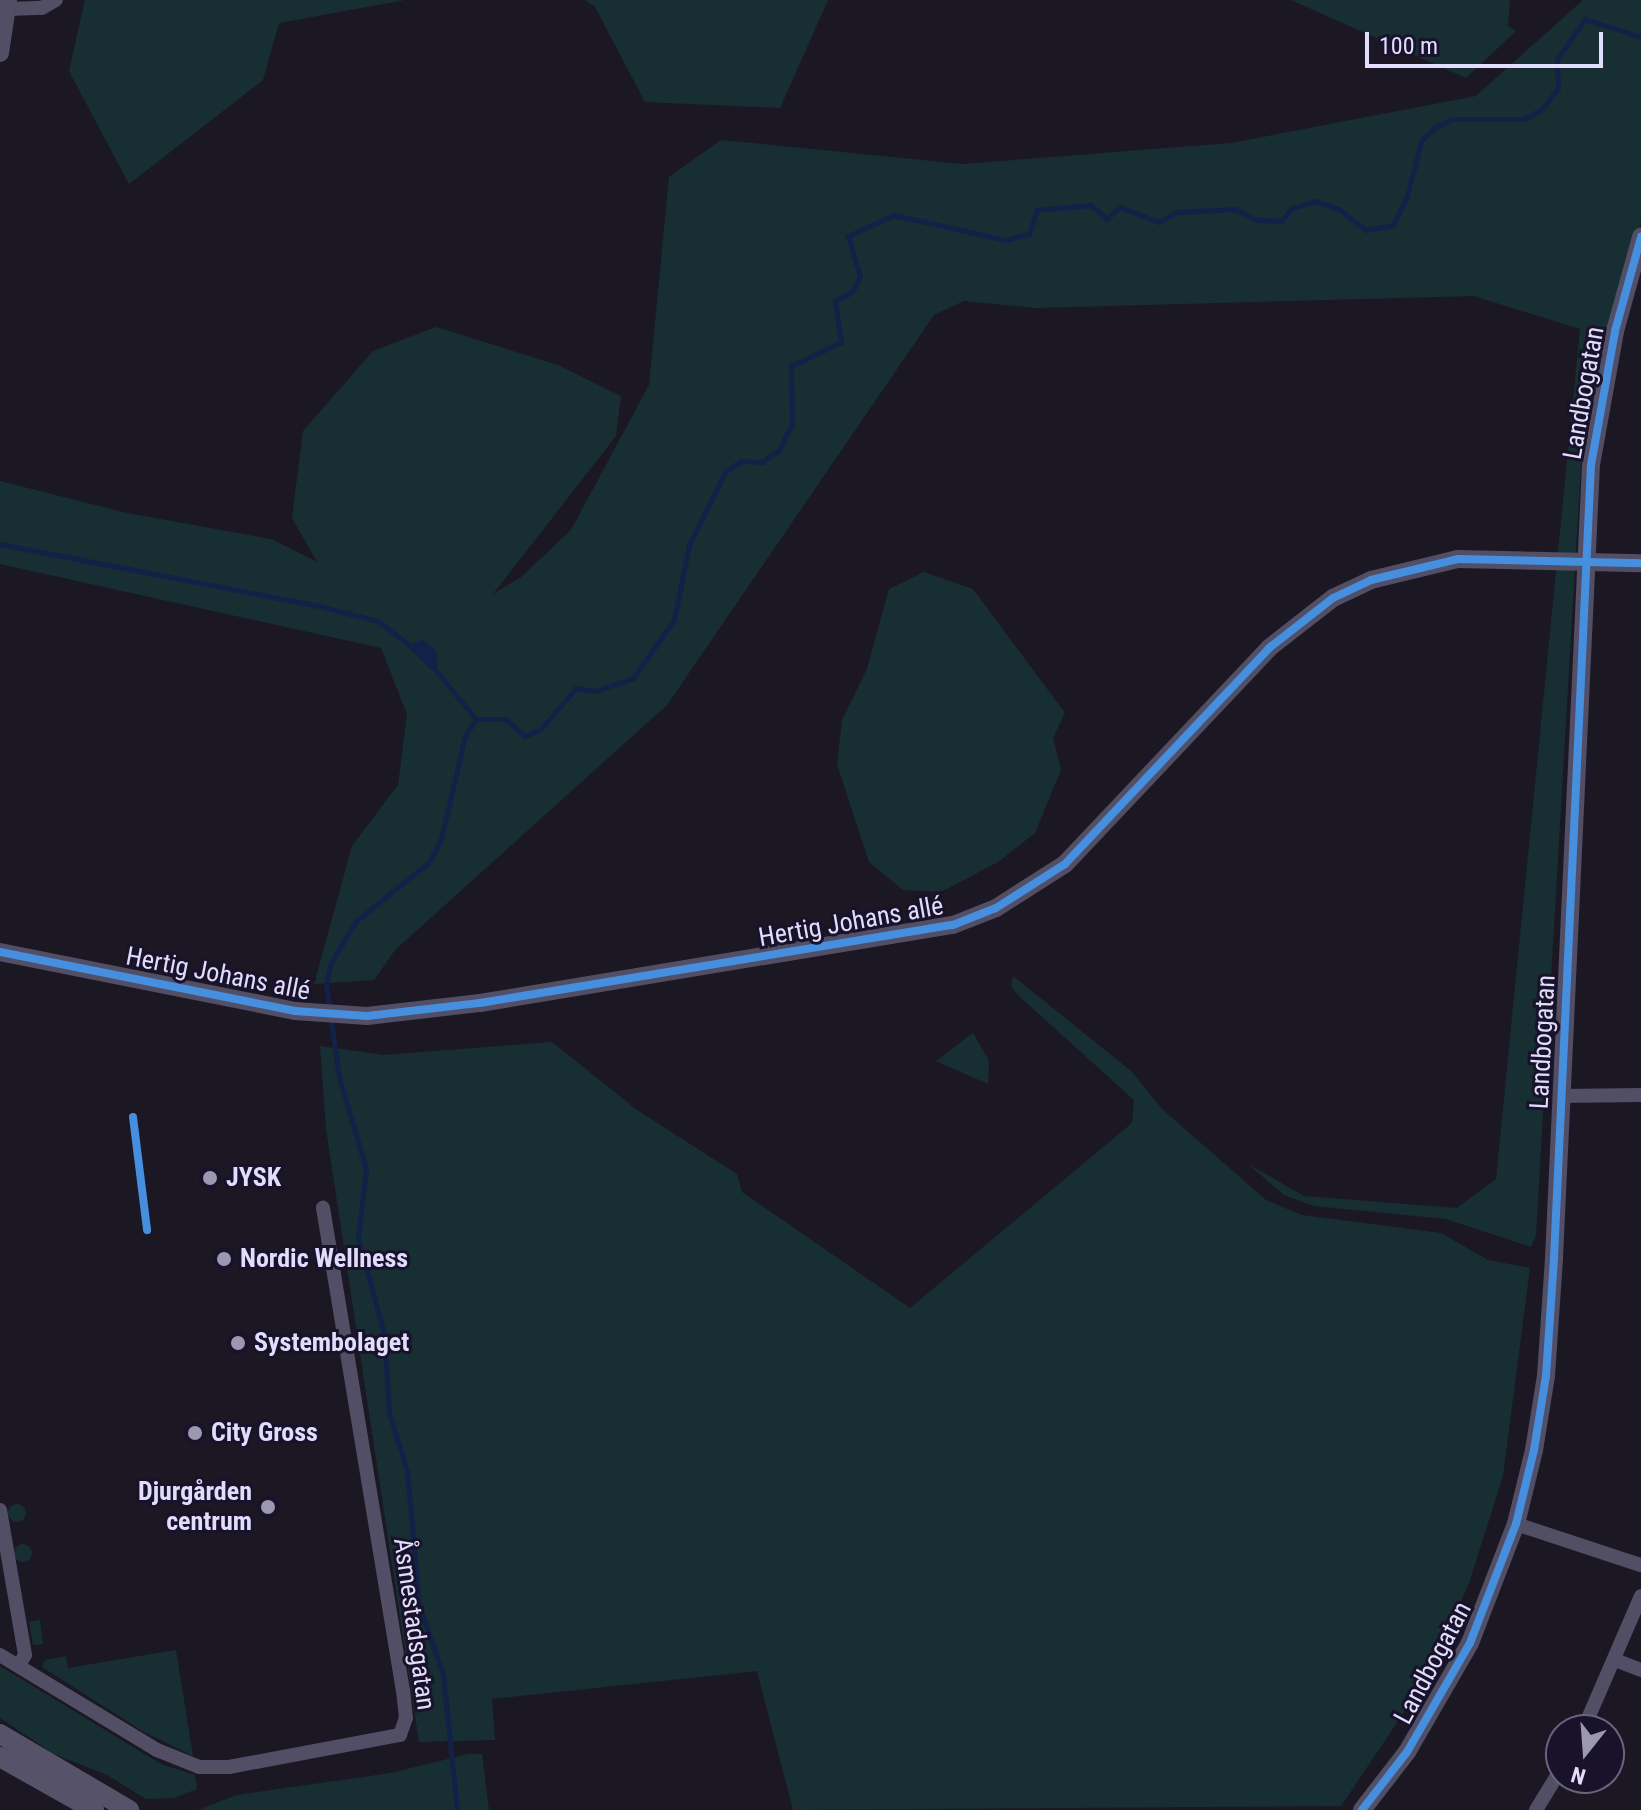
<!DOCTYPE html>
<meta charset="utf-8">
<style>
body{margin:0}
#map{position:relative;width:1641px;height:1810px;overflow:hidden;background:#1b1824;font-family:"Roboto Condensed",sans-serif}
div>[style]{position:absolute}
.green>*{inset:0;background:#172f32}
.round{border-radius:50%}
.water>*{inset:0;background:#112148}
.stream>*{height:5px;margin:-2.5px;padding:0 2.5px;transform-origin:2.5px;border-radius:2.5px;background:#112148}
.minor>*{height:14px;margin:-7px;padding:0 7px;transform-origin:7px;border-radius:7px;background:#514e65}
.tertiary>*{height:18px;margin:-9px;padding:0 9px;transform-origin:9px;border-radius:9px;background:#514e65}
.secondary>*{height:20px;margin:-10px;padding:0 10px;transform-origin:10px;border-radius:10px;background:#55526a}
.cycleway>*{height:8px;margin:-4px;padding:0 4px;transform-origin:4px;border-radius:4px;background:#468fdf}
.dots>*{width:22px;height:22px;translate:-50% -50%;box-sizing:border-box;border:4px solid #18122a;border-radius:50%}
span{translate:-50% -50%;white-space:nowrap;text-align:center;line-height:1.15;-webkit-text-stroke:6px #18122a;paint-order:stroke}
.street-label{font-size:26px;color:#e3ddfd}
.poi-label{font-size:26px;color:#e3ddfd;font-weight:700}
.left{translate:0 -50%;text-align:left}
.right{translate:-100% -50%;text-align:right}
.north{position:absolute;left:1545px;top:1714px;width:80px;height:80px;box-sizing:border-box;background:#18122a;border:2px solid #69637e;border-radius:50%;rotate:197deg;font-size:22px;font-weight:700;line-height:32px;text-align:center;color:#e3ddfd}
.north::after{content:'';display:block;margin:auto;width:28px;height:36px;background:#9d98b1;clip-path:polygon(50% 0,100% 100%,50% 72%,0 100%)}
.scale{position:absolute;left:1365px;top:32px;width:238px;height:36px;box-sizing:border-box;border:4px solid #e3ddfd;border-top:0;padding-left:10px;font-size:24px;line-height:28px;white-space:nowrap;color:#e3ddfd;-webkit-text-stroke:6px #18122a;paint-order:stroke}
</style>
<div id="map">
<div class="green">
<i style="clip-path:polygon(85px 0,405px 0,279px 23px,263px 80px,129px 184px,69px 71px)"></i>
<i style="clip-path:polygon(585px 0,828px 0,780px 108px,645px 102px,595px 7px)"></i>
<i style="clip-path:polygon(1291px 0,1510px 0,1508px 26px,1516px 31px,1466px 78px)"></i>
<i style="clip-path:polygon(1583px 0,1641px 0,1641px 221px,1583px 430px,1536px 1235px,1531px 1247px,1446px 1219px,1314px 1206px,1284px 1195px,1248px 1164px,1304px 1196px,1457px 1208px,1496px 1179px,1580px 329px,1474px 296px,1036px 308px,964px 301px,934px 315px,667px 705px,395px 950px,374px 980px,314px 984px,352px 846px,398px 785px,407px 714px,381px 648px,0 564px,0 481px,127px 513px,271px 539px,317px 562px,292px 518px,303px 431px,373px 351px,436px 327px,558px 365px,621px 396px,616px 436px,493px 594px,520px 578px,571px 530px,649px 385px,669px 177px,721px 140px,962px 164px,1231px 143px,1476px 96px)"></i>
<i style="clip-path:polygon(924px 572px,973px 589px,1065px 713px,1053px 738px,1061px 770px,1035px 833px,998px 862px,941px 892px,903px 890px,869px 862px,837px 764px,842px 720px,867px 669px,889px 589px)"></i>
<i style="clip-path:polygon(1013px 976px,1131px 1071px,1163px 1110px,1266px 1200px,1302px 1215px,1441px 1233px,1488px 1260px,1530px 1268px,1503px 1476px,1469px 1583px,1431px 1672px,1341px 1806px,793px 1810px,757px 1671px,492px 1699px,495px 1740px,419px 1742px,326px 1129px,320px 1046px,384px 1055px,552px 1042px,637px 1110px,737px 1174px,742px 1192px,910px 1308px,1132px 1123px,1134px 1100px,1020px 997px,1011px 986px)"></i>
<i style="clip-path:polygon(973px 1033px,989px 1061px,988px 1084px,936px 1061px)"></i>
<i class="round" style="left:8px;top:1504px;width:18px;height:18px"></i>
<i class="round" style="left:14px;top:1544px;width:18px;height:18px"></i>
<i style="clip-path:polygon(40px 1620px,43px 1644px,33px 1645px,29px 1622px)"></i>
<i style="clip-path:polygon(176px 1650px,193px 1756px,144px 1732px,42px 1667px,45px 1660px,66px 1656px,68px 1668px)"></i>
<i style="clip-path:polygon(0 1666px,161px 1764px,195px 1775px,197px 1789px,174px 1798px,146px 1799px,107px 1775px,54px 1754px,0 1718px)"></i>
<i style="clip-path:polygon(468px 1754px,482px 1754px,489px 1810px,198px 1810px,237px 1795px,391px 1773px)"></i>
</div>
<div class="water">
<i style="clip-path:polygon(423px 640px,436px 650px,438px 667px,432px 671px,406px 645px)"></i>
</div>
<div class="stream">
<i style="left:0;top:544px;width:329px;rotate:11deg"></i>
<i style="left:323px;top:607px;width:57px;rotate:14.3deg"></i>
<i style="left:378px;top:621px;width:44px;rotate:37.6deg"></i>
<i style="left:432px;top:666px;width:69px;rotate:50.3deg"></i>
<i style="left:457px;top:1810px;width:137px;rotate:-95.9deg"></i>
<i style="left:443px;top:1674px;width:73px;rotate:-109.2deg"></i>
<i style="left:419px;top:1605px;width:135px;rotate:-95.1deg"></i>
<i style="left:407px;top:1471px;width:62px;rotate:-107deg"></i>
<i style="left:389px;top:1412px;width:78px;rotate:-93.7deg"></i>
<i style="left:384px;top:1334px;width:99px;rotate:-105.2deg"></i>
<i style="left:358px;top:1238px;width:69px;rotate:-83.4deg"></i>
<i style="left:366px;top:1169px;width:96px;rotate:-106.4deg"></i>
<i style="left:339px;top:1077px;width:94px;rotate:-98deg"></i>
<i style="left:326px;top:984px;width:22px;rotate:-77deg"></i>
<i style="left:331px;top:963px;width:49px;rotate:-59.2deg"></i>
<i style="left:356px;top:921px;width:94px;rotate:-38.9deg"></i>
<i style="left:429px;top:862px;width:26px;rotate:-62deg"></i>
<i style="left:441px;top:839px;width:106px;rotate:-76.9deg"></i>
<i style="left:465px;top:736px;width:20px;rotate:-57deg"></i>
<i style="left:476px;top:719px;width:29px"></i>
<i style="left:505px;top:719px;width:26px;rotate:40deg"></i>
<i style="left:525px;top:736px;width:17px;rotate:-24deg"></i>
<i style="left:541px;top:729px;width:54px;rotate:-49.5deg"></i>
<i style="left:576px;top:688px;width:19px;rotate:9deg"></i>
<i style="left:595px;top:691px;width:40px;rotate:-18.9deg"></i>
<i style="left:633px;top:678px;width:71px;rotate:-54.7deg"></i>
<i style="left:674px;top:620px;width:76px;rotate:-78.7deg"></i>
<i style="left:689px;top:545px;width:81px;rotate:-63.7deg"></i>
<i style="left:725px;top:472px;width:19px;rotate:-35deg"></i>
<i style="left:741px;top:461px;width:21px;rotate:3deg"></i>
<i style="left:762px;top:462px;width:21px;rotate:-35deg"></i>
<i style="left:779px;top:450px;width:30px;rotate:-64deg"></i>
<i style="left:792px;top:423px;width:57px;rotate:-91deg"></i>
<i style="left:791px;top:366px;width:55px;rotate:-25.6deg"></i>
<i style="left:841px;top:342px;width:41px;rotate:-98.3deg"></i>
<i style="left:835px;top:301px;width:19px;rotate:-28deg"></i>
<i style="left:852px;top:292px;width:17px;rotate:-62deg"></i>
<i style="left:860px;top:277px;width:43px;rotate:-106.3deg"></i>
<i style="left:848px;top:236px;width:51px;rotate:-24.5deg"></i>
<i style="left:894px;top:215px;width:115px;rotate:12.6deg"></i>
<i style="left:1006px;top:240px;width:24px;rotate:-15deg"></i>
<i style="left:1029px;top:234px;width:25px;rotate:-72deg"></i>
<i style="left:1037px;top:210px;width:54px;rotate:-5.3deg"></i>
<i style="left:1091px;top:205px;width:21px;rotate:41deg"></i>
<i style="left:1107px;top:219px;width:17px;rotate:-45deg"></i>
<i style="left:1119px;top:207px;width:43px;rotate:20.6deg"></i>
<i style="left:1159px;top:222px;width:21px;rotate:-29deg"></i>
<i style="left:1177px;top:212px;width:58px;rotate:-3deg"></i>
<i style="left:1235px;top:209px;width:25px;rotate:27deg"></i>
<i style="left:1257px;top:220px;width:24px;rotate:2deg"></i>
<i style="left:1281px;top:221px;width:16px;rotate:-50deg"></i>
<i style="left:1291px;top:209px;width:24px;rotate:-19deg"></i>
<i style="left:1314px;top:201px;width:26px;rotate:18deg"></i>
<i style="left:1339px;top:209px;width:34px;rotate:38deg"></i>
<i style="left:1366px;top:230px;width:27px;rotate:-10deg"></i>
<i style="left:1393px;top:225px;width:32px;rotate:-64deg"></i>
<i style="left:1407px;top:196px;width:57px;rotate:-75.7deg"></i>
<i style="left:1421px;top:141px;width:18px;rotate:-45deg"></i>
<i style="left:1434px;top:128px;width:20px;rotate:-27deg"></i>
<i style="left:1452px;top:119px;width:73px"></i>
<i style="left:1525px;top:119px;width:21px;rotate:-31deg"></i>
<i style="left:1543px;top:108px;width:25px;rotate:-53deg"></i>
<i style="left:1558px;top:88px;width:29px;rotate:-92deg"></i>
<i style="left:1557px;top:59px;width:49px;rotate:-55deg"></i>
<i style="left:1585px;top:19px;width:59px;rotate:17.8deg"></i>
</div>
<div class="minor">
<i style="left:8px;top:9px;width:34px;rotate:-2deg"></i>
<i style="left:42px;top:8px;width:16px;rotate:-30deg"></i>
<i style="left:1561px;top:1096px;width:80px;rotate:-0.7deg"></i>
<i style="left:0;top:1510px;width:147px;rotate:80.2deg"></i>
<i style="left:25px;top:1655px;width:12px;rotate:121deg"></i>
<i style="left:1516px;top:1524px;width:132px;rotate:18.2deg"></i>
<i style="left:0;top:1655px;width:184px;rotate:31.2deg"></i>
<i style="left:157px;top:1750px;width:45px;rotate:22deg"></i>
<i style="left:199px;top:1767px;width:30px"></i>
<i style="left:229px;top:1767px;width:174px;rotate:-10.6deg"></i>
<i style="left:400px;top:1735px;width:18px;rotate:-71deg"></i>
<i style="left:406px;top:1718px;width:27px;rotate:-96deg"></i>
<i style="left:403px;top:1691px;width:490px;rotate:-99.4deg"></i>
<i style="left:1615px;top:1660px;width:28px;rotate:21deg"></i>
<i style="left:1583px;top:1730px;width:146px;rotate:-66.6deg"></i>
<i style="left:1536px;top:1810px;width:48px;rotate:-58.6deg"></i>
</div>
<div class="tertiary">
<i style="left:0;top:53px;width:54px;rotate:-81.4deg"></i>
<i style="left:0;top:952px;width:301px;rotate:11.3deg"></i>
<i style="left:295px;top:1011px;width:72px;rotate:4deg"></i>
<i style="left:367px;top:1016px;width:114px;rotate:-6.6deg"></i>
<i style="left:480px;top:1003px;width:479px;rotate:-9.4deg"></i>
<i style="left:953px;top:925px;width:46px;rotate:-21.6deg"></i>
<i style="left:996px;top:908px;width:82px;rotate:-32.5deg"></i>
<i style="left:1065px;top:864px;width:297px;rotate:-46.6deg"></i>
<i style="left:1269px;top:648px;width:81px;rotate:-38deg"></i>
<i style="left:1333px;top:598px;width:42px;rotate:-25.3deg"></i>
<i style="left:1371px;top:580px;width:89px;rotate:-13.6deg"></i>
<i style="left:1458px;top:559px;width:183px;rotate:1.3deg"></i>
<i style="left:1362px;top:1810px;width:73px;rotate:-52.2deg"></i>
<i style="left:1407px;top:1752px;width:126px;rotate:-60deg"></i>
<i style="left:1470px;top:1643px;width:128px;rotate:-68.9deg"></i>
<i style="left:1516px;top:1524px;width:76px;rotate:-76.3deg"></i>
<i style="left:1534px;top:1450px;width:75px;rotate:-80.8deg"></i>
<i style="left:1546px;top:1376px;width:118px;rotate:-86.1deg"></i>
<i style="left:1554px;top:1258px;width:794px;rotate:-87.33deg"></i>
<i style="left:1591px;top:465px;width:136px;rotate:-79.8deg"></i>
<i style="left:1615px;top:331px;width:98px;rotate:-74.5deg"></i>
</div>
<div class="secondary">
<i style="left:0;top:1734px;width:150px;rotate:30.5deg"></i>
<i style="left:0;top:1757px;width:108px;rotate:29.4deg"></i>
</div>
<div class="cycleway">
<i style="left:0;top:952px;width:301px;rotate:11.3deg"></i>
<i style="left:295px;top:1011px;width:72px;rotate:4deg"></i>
<i style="left:367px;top:1016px;width:114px;rotate:-6.6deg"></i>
<i style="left:480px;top:1003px;width:479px;rotate:-9.4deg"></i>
<i style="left:953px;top:925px;width:46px;rotate:-21.6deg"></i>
<i style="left:996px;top:908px;width:82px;rotate:-32.5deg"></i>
<i style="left:1065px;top:864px;width:297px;rotate:-46.6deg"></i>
<i style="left:1269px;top:648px;width:81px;rotate:-38deg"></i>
<i style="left:1333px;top:598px;width:42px;rotate:-25.3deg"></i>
<i style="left:1371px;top:580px;width:89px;rotate:-13.6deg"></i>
<i style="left:1458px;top:559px;width:183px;rotate:1.3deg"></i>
<i style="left:133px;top:1117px;width:114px;rotate:82.9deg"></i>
<i style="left:1362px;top:1810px;width:73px;rotate:-52.2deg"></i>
<i style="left:1407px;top:1752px;width:126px;rotate:-60deg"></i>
<i style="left:1470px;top:1643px;width:128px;rotate:-68.9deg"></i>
<i style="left:1516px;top:1524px;width:76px;rotate:-76.3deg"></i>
<i style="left:1534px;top:1450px;width:75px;rotate:-80.8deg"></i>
<i style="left:1546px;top:1376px;width:118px;rotate:-86.1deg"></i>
<i style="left:1554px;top:1258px;width:794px;rotate:-87.33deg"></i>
<i style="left:1591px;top:465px;width:136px;rotate:-79.8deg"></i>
<i style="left:1615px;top:331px;width:98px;rotate:-74.5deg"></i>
</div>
<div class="dots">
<i style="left:210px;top:1178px;background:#9d98b1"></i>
<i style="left:224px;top:1259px;background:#9d98b1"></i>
<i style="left:238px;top:1343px;background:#9d98b1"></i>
<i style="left:195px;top:1433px;background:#9d98b1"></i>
<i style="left:268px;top:1507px;background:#9d98b1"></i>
</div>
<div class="street-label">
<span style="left:1584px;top:393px;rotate:-80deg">Landbogatan</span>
<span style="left:851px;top:922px;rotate:-10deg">Hertig Johans allé</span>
<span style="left:218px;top:974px;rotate:11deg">Hertig Johans allé</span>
<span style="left:1543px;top:1042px;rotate:-87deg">Landbogatan</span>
<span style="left:414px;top:1624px;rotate:82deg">Åsmestadsgatan</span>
<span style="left:1433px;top:1663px;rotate:-62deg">Landbogatan</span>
</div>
<div class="poi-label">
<span class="left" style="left:226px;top:1178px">JYSK</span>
<span class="left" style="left:240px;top:1259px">Nordic Wellness</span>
<span class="left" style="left:254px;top:1343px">Systembolaget</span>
<span class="left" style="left:211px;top:1433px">City Gross</span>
<span class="right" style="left:252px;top:1507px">Djurgården<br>centrum</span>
</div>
<div class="north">N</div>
<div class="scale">100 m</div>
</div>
